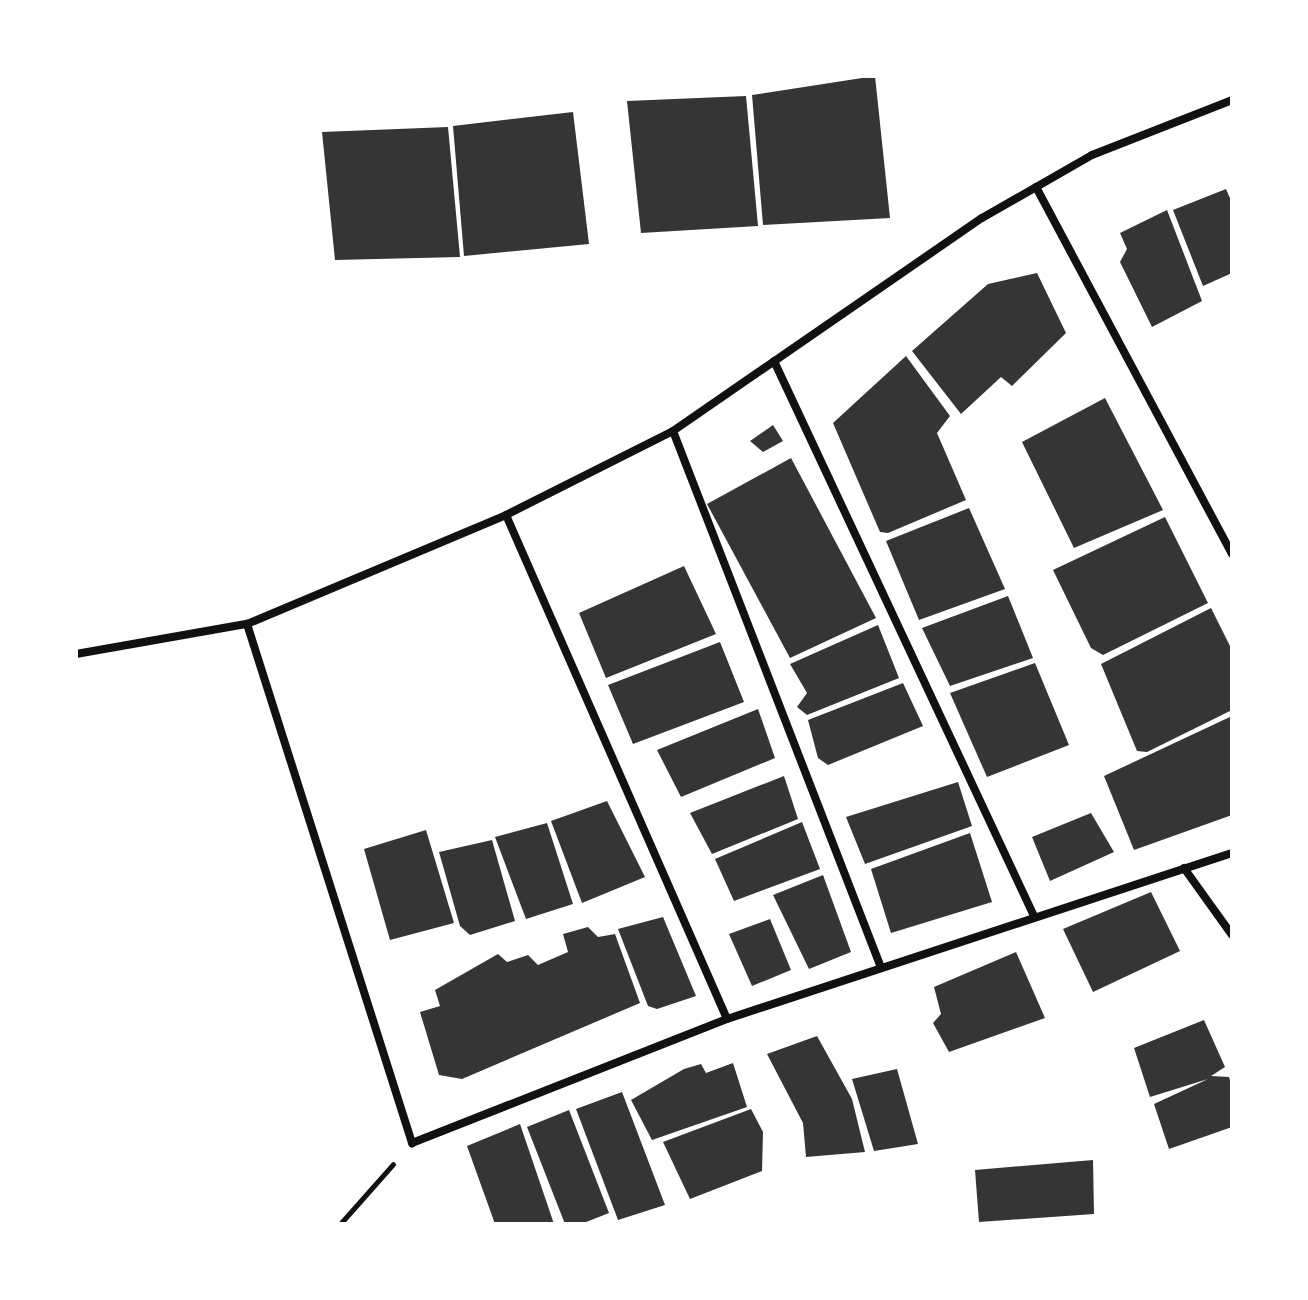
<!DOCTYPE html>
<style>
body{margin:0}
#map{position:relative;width:1308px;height:1300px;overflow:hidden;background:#fff;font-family:Lato,sans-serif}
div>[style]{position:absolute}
.building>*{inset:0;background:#353535}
.path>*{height:5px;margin:-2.5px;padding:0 2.5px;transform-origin:2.5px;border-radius:2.5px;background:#111}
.minor>*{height:8px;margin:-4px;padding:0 4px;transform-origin:4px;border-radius:4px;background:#111}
span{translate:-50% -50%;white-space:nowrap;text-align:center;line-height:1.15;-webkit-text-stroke:6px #fff;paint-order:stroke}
.frame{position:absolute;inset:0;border:78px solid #fff;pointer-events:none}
</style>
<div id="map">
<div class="building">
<i style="clip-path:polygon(875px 76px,890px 218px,763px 225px,752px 95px)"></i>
<i style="clip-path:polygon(746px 96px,758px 226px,641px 233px,627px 101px)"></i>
<i style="clip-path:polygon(573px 112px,589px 244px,464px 256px,453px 126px)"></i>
<i style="clip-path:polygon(448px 127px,460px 257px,335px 260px,322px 132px)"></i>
<i style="clip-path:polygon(1226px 189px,1232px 203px,1232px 273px,1203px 286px,1173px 210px)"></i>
<i style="clip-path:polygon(1167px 210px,1202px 301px,1152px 327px,1120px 262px,1127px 249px,1120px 233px)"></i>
<i style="clip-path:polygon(1037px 273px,1066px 333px,1012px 386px,1001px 377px,961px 414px,912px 351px,988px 284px)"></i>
<i style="clip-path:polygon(906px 356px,950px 416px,937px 433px,966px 500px,888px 533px,880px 532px,833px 423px)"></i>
<i style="clip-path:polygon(1105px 398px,1163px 510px,1074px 548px,1022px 442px)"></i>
<i style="clip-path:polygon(773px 425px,783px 441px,763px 452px,750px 441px)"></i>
<i style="clip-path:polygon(791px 458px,876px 618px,790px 658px,707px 504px)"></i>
<i style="clip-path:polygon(969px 508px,1005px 589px,919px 620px,886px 541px)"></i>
<i style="clip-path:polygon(1165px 517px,1208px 603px,1103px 655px,1091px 648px,1053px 570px)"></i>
<i style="clip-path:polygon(684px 566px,716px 634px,606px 678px,579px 613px)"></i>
<i style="clip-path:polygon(1008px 596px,1033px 658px,950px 686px,922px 628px)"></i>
<i style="clip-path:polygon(1211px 608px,1232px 650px,1232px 710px,1147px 752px,1137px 751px,1101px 664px)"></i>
<i style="clip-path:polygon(878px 625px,899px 678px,807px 715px,797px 707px,807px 693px,790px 664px)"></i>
<i style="clip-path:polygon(720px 642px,744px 702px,633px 744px,608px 685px)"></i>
<i style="clip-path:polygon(1035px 663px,1069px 745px,987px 777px,950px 693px)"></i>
<i style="clip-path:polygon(903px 683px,923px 726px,828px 765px,818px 758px,808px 720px)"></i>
<i style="clip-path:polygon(758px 709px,775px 758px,681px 797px,657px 750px)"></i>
<i style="clip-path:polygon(1232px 716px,1232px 815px,1134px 850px,1104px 776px)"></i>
<i style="clip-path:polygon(784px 776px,798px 819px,712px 854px,690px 813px)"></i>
<i style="clip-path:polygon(958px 782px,972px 826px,865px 864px,846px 817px)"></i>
<i style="clip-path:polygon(607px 801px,645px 877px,582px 903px,551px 821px)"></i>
<i style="clip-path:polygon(1091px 813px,1114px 852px,1050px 881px,1032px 837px)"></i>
<i style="clip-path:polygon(802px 822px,820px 869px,734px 901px,715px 859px)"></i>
<i style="clip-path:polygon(547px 823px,573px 904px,526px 919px,495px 837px)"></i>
<i style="clip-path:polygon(426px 830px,454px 923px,390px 940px,364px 849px)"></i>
<i style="clip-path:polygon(970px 833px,992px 902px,891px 933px,871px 869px)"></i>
<i style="clip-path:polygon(492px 840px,515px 921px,470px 935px,460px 926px,439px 852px)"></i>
<i style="clip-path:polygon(823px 875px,851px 952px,809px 969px,773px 895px)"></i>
<i style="clip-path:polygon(1151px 892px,1180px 951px,1093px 992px,1063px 929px)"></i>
<i style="clip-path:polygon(663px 917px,696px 996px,657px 1009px,648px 1006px,618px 929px)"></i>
<i style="clip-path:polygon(770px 919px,791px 970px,752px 986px,729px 934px)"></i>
<i style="clip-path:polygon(588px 927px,598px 937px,615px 934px,640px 1003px,462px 1079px,439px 1075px,420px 1012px,440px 1006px,435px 990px,498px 954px,507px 962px,528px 955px,538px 965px,568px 952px,563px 934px)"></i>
<i style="clip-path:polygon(1016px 952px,1045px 1018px,949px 1052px,933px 1023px,941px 1014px,934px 987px)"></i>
<i style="clip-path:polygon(1204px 1020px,1225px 1067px,1211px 1076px,1229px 1077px,1232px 1087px,1232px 1127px,1169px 1149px,1154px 1104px,1208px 1079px,1150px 1097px,1134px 1048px)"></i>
<i style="clip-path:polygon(817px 1036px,852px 1099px,865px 1152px,806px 1157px,803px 1123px,767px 1054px)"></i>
<i style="clip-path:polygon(733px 1063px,747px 1107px,652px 1140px,631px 1100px,684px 1069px,701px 1064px,706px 1073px)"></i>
<i style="clip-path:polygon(897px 1069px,918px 1144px,874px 1151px,852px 1079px)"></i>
<i style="clip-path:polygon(622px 1092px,665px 1205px,618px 1220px,576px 1109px)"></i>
<i style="clip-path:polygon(751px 1109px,763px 1132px,762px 1171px,690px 1199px,663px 1142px)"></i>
<i style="clip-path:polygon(569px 1110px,609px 1213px,581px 1224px,565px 1224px,527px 1127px)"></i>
<i style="clip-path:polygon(520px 1124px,554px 1224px,495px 1224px,467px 1146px)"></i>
<i style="clip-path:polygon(1093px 1160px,1094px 1214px,979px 1222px,975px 1170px)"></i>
</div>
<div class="path">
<i style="left:340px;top:1224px;width:80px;rotate:-48.5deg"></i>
</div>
<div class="minor">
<i style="left:1036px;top:187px;width:416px;rotate:61.9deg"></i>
<i style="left:774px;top:361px;width:613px;rotate:64.9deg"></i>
<i style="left:673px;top:431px;width:573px;rotate:68.81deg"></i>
<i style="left:506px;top:515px;width:550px;rotate:66.32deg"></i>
<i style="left:247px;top:624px;width:545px;rotate:72.36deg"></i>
<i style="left:412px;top:1143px;width:339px;rotate:-21.5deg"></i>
<i style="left:727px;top:1019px;width:532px;rotate:-18.2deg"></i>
<i style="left:76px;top:654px;width:174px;rotate:-10deg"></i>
<i style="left:247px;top:624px;width:281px;rotate:-22.8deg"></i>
<i style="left:506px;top:515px;width:187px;rotate:-26.7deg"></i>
<i style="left:673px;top:431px;width:375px;rotate:-34.6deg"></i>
<i style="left:982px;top:218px;width:127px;rotate:-29.8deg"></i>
<i style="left:1092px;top:155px;width:150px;rotate:-21.4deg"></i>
<i style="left:1184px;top:868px;width:82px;rotate:54.4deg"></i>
</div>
<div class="frame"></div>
</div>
